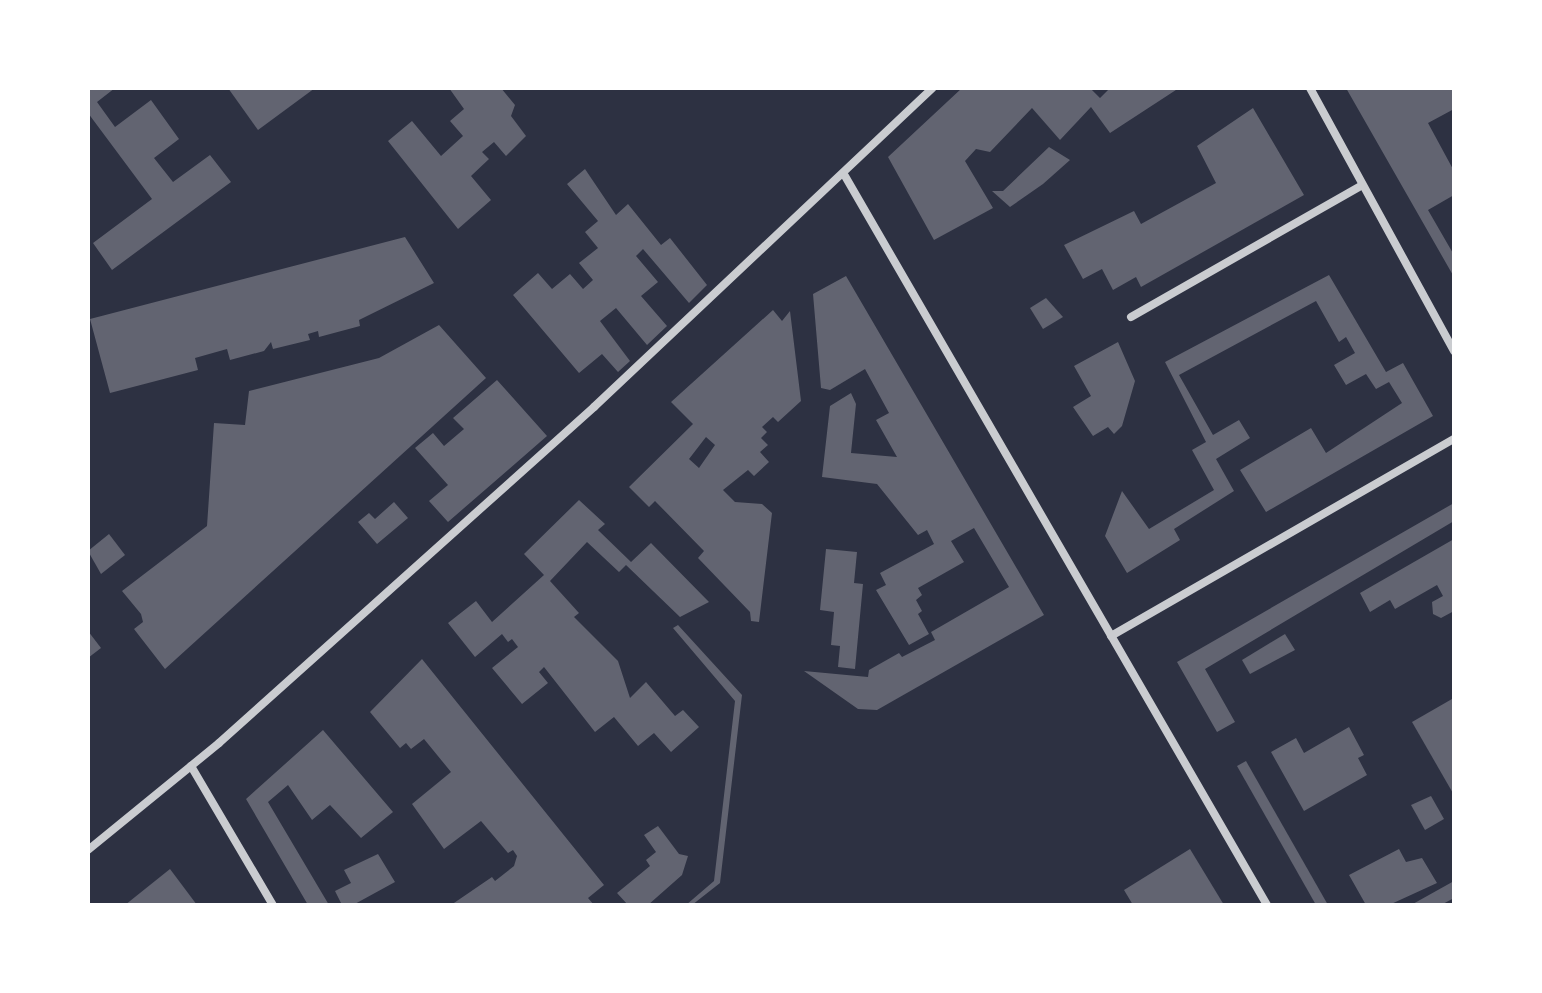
<!DOCTYPE html>
<style>
body{margin:0}
#map{position:relative;width:1542px;height:993px;overflow:hidden;background:#2d3142;font-family:"Fira Sans Condensed",sans-serif}
div>[style]{position:absolute}
.building>*{inset:0;background:#626471}
.minor>*{height:8px;margin:-4px;padding:0 4px;transform-origin:4px;border-radius:4px;background:#caccd0}
span{translate:-50% -50%;white-space:nowrap;text-align:center;line-height:1.15;-webkit-text-stroke:6px #fff;paint-order:stroke}
.frame{position:absolute;inset:0;border:90px solid #fff;pointer-events:none}
</style>
<div id="map">
<div class="building">
<i style="clip-path:polygon(88px 88px,115px 88px,97px 102px,115px 127px,151px 100px,179px 139px,154px 158px,173px 182px,210px 155px,231px 182px,112px 270px,93px 243px,152px 199px,88px 113px)"></i>
<i style="clip-path:polygon(228px 88px,315px 88px,258px 130px)"></i>
<i style="clip-path:polygon(449px 88px,501px 88px,515px 105px,511px 116px,526px 136px,506px 156px,494px 142px,482px 152px,489px 159px,471px 176px,491px 200px,458px 229px,388px 141px,412px 121px,441px 156px,463px 136px,450px 121px,464px 109px)"></i>
<i style="clip-path:polygon(962px 88px,1090px 88px,1100px 98px,1110px 88px,1179px 88px,1110px 133px,1091px 107px,1060px 140px,1032px 108px,990px 152px,976px 149px,965px 161px,993px 208px,934px 240px,888px 157px)"></i>
<i style="clip-path:polygon(1346px 88px,1454px 88px,1454px 109px,1428px 123px,1454px 171px,1454px 195px,1428px 210px,1454px 255px,1454px 277px)"></i>
<i style="clip-path:polygon(1253px 108px,1304px 195px,1141px 287px,1136px 277px,1113px 290px,1102px 269px,1083px 279px,1064px 245px,1134px 211px,1141px 224px,1216px 183px,1197px 146px)"></i>
<i style="clip-path:polygon(1049px 147px,1070px 160px,1043px 184px,1010px 207px,992px 191px,1003px 191px)"></i>
<i style="clip-path:polygon(585px 169px,616px 215px,628px 204px,661px 245px,670px 238px,707px 285px,689px 303px,643px 249px,636px 256px,658px 282px,641px 296px,667px 326px,647px 345px,616px 308px,600px 321px,630px 361px,618px 372px,602px 354px,579px 373px,513px 295px,538px 273px,552px 289px,570px 274px,583px 289px,593px 280px,579px 263px,598px 248px,585px 232px,598px 221px,567px 184px)"></i>
<i style="clip-path:polygon(405px 237px,434px 283px,359px 320px,360px 326px,319px 337px,318px 331px,308px 334px,310px 340px,273px 349px,271px 342px,264px 351px,230px 360px,227px 349px,195px 358px,198px 370px,110px 393px,90px 319px)"></i>
<i style="clip-path:polygon(1329px 275px,1386px 372px,1403px 363px,1433px 416px,1266px 512px,1240px 470px,1311px 428px,1326px 453px,1402px 403px,1389px 382px,1376px 389px,1366px 374px,1346px 385px,1334px 365px,1355px 353px,1346px 337px,1339px 342px,1316px 301px,1179px 375px,1213px 435px,1239px 420px,1250px 438px,1216px 459px,1234px 491px,1174px 529px,1180px 540px,1127px 573px,1105px 536px,1122px 491px,1149px 529px,1214px 490px,1192px 450px,1206px 442px,1165px 362px)"></i>
<i style="clip-path:polygon(846px 276px,1044px 615px,877px 710px,858px 709px,804px 671px,868px 677px,869px 670px,899px 653px,902px 657px,935px 640px,931px 632px,1009px 587px,974px 528px,951px 541px,964px 562px,918px 588px,922px 595px,916px 600px,922px 611px,918px 614px,929px 634px,909px 645px,876px 590px,886px 585px,880px 573px,934px 544px,927px 530px,918px 535px,877px 484px,822px 477px,830px 406px,851px 393px,856px 404px,851px 453px,897px 457px,876px 420px,889px 413px,865px 369px,830px 390px,821px 388px,813px 294px)"></i>
<i style="clip-path:polygon(1046px 298px,1063px 317px,1043px 329px,1030px 308px)"></i>
<i style="clip-path:polygon(evenodd,773px 310px,782px 321px,790px 311px,801px 401px,778px 422px,773px 417px,762px 427px,767px 432px,761px 438px,768px 445px,760px 452px,769px 462px,754px 476px,748px 470px,723px 490px,735px 502px,762px 504px,772px 513px,759px 622px,751px 621px,750px 612px,698px 558px,704px 551px,655px 501px,649px 507px,629px 487px,693px 424px,671px 402px,773px 310px,706px 437px,715px 445px,699px 468px,689px 459px,706px 437px)"></i>
<i style="clip-path:polygon(439px 325px,486px 378px,165px 669px,134px 629px,143px 622px,141px 614px,122px 591px,207px 526px,214px 423px,245px 425px,249px 391px,379px 358px)"></i>
<i style="clip-path:polygon(1118px 342px,1135px 381px,1122px 426px,1114px 434px,1108px 427px,1093px 436px,1073px 407px,1091px 396px,1074px 366px)"></i>
<i style="clip-path:polygon(497px 380px,547px 436px,448px 522px,429px 501px,448px 485px,415px 448px,433px 433px,444px 446px,464px 429px,453px 418px)"></i>
<i style="clip-path:polygon(579px 500px,605px 524px,598px 530px,631px 562px,651px 543px,709px 602px,680px 617px,626px 565px,619px 572px,587px 542px,550px 581px,579px 613px,574px 617px,618px 661px,630px 698px,646px 682px,675px 716px,683px 710px,699px 727px,671px 752px,654px 733px,638px 746px,614px 717px,595px 732px,544px 667px,539px 672px,548px 683px,522px 704px,492px 668px,518px 647px,512px 639px,508px 642px,502px 634px,475px 657px,448px 623px,476px 601px,492px 622px,544px 575px,524px 554px)"></i>
<i style="clip-path:polygon(394px 502px,408px 518px,377px 544px,358px 522px,369px 513px,375px 519px)"></i>
<i style="clip-path:polygon(1454px 503px,1454px 521px,1205px 669px,1235px 722px,1217px 732px,1177px 662px)"></i>
<i style="clip-path:polygon(109px 534px,125px 555px,101px 574px,88px 551px)"></i>
<i style="clip-path:polygon(1454px 539px,1454px 611px,1441px 618px,1433px 614px,1432px 602px,1443px 596px,1437px 585px,1395px 609px,1390px 600px,1370px 612px,1360px 593px)"></i>
<i style="clip-path:polygon(826px 549px,857px 552px,854px 583px,863px 584px,855px 669px,838px 667px,840px 646px,831px 645px,834px 612px,820px 610px)"></i>
<i style="clip-path:polygon(678px 625px,742px 695px,720px 883px,692px 905px,686px 905px,714px 881px,735px 701px,673px 628px)"></i>
<i style="clip-path:polygon(88px 631px,101px 648px,88px 658px)"></i>
<i style="clip-path:polygon(1285px 634px,1295px 650px,1250px 674px,1242px 660px)"></i>
<i style="clip-path:polygon(422px 659px,604px 885px,588px 898px,594px 905px,451px 905px,492px 877px,495px 881px,514px 866px,517px 856px,513px 850px,508px 853px,481px 821px,444px 849px,412px 804px,451px 772px,424px 739px,411px 749px,406px 743px,400px 748px,370px 712px)"></i>
<i style="clip-path:polygon(1452px 699px,1454px 702px,1454px 795px,1412px 722px)"></i>
<i style="clip-path:polygon(1349px 727px,1364px 755px,1358px 758px,1367px 775px,1304px 811px,1271px 752px,1296px 738px,1304px 753px)"></i>
<i style="clip-path:polygon(323px 730px,393px 812px,361px 838px,330px 805px,312px 820px,288px 785px,268px 802px,329px 905px,308px 905px,246px 799px)"></i>
<i style="clip-path:polygon(1246px 761px,1328px 905px,1316px 905px,1237px 766px)"></i>
<i style="clip-path:polygon(1431px 796px,1444px 819px,1425px 830px,1411px 805px)"></i>
<i style="clip-path:polygon(658px 826px,679px 854px,688px 856px,682px 875px,648px 905px,628px 905px,617px 893px,650px 866px,646px 860px,656px 852px,644px 835px)"></i>
<i style="clip-path:polygon(1190px 849px,1224px 905px,1133px 905px,1124px 890px)"></i>
<i style="clip-path:polygon(1399px 849px,1406px 862px,1422px 858px,1437px 883px,1389px 905px,1366px 905px,1349px 875px)"></i>
<i style="clip-path:polygon(378px 854px,395px 882px,353px 905px,342px 905px,335px 891px,351px 883px,344px 870px)"></i>
<i style="clip-path:polygon(170px 869px,197px 905px,125px 905px)"></i>
<i style="clip-path:polygon(1454px 881px,1454px 898px,1441px 905px,1411px 905px)"></i>
</div>
<div class="minor">
<i style="left:1310px;top:88px;width:300px;rotate:61.3deg"></i>
<i style="left:845px;top:176px;width:842px;rotate:59.93deg"></i>
<i style="left:1131px;top:317px;width:265px;rotate:-29.7deg"></i>
<i style="left:1111px;top:636px;width:396px;rotate:-29.9deg"></i>
<i style="left:191px;top:766px;width:161px;rotate:59.5deg"></i>
<i style="left:88px;top:850px;width:169px;rotate:-39.2deg"></i>
<i style="left:219px;top:743px;width:504px;rotate:-41.86deg"></i>
<i style="left:594px;top:407px;width:465px;rotate:-43.3deg"></i>
</div>
<div class="frame"></div>
</div>
